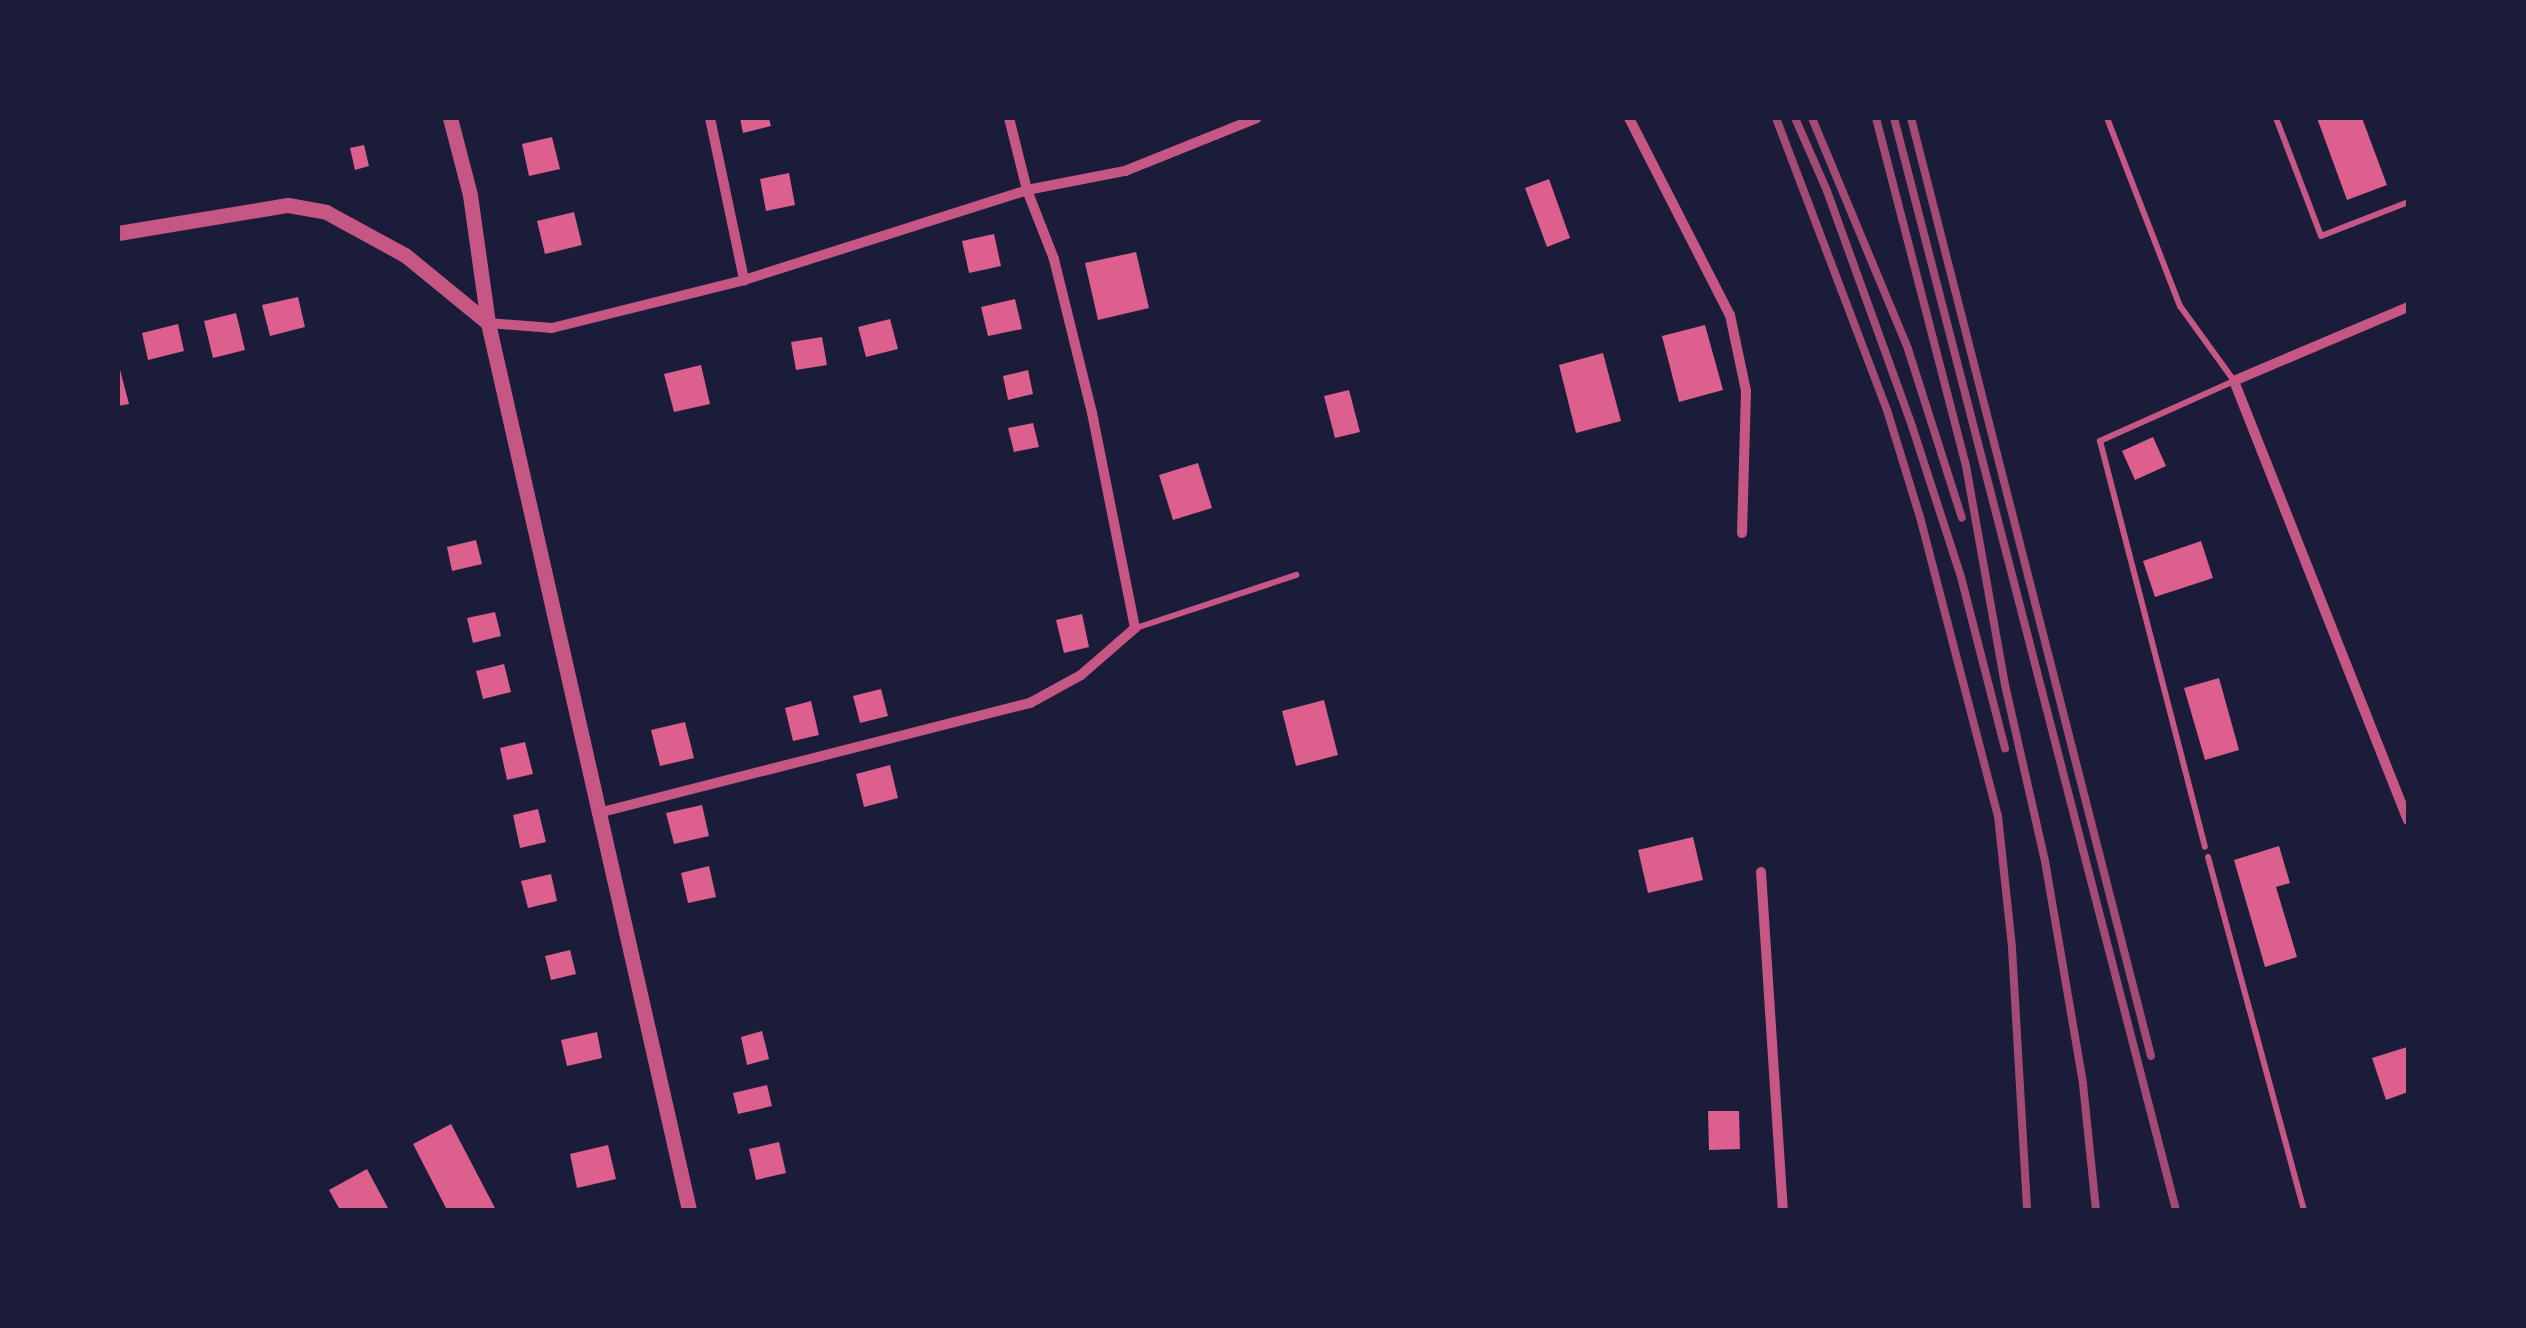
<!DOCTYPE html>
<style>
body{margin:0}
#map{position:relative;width:2526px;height:1328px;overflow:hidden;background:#1b1b3a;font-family:Manrope,sans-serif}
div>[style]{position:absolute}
.building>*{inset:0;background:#dd5f8e}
.service>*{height:6px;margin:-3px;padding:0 3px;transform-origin:3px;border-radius:3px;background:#c65784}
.minor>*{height:10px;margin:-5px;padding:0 5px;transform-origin:5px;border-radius:5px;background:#c65784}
.tertiary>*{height:15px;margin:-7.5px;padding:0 7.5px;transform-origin:7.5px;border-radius:7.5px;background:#c65784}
.rail>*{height:8px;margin:-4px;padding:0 4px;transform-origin:4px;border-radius:4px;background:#a44b75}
span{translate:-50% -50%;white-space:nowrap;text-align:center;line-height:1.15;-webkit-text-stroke:8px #1b1b3a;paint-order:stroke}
.frame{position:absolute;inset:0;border:120px solid #1b1b3a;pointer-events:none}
</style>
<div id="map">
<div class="building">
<i style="clip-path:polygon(740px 118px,769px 118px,771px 126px,743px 133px)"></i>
<i style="clip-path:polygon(2317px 118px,2362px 118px,2387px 185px,2347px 200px)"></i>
<i style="clip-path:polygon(552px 137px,560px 169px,529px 176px,522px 144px)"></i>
<i style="clip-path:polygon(364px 145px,369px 166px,355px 170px,350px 148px)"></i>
<i style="clip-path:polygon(789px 173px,795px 205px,766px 211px,760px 179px)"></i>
<i style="clip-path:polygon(1549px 179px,1570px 238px,1547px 247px,1525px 188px)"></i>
<i style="clip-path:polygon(574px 212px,582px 245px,545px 254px,537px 221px)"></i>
<i style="clip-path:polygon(994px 234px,1001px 266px,969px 273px,962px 241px)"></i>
<i style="clip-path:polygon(1136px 252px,1149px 308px,1098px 320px,1085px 263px)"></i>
<i style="clip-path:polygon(298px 297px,305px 327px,270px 336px,262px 305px)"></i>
<i style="clip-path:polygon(1015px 299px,1022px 329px,988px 336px,981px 307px)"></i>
<i style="clip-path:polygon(236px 313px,245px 350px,213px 358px,204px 321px)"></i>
<i style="clip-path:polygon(890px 319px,898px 349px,866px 357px,858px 327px)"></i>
<i style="clip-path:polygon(178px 324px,184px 351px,148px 360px,142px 333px)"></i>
<i style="clip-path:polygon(1705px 325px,1723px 390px,1679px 402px,1662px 336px)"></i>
<i style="clip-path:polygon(822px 337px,827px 365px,796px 370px,791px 342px)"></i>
<i style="clip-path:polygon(1603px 353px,1621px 421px,1576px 433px,1559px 365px)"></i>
<i style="clip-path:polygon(118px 362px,129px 404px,118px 406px)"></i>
<i style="clip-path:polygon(701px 365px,710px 404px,674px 412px,664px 374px)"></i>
<i style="clip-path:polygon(1028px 370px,1033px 394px,1008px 400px,1003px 376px)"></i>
<i style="clip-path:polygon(1349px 390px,1360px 432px,1335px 438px,1324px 396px)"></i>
<i style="clip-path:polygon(1033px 423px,1039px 447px,1014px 452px,1008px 428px)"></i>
<i style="clip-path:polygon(2153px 437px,2166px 466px,2135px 480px,2122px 451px)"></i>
<i style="clip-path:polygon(1198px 463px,1212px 508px,1173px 520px,1159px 475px)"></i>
<i style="clip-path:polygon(476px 540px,482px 564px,452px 571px,447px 547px)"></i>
<i style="clip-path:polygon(2201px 541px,2213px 578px,2155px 597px,2143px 561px)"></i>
<i style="clip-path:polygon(495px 612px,501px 636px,473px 643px,467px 618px)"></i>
<i style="clip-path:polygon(1082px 614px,1089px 647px,1064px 653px,1056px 620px)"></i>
<i style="clip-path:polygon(504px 664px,511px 692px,483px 699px,476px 671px)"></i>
<i style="clip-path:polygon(2219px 678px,2239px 750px,2205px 760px,2184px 688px)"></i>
<i style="clip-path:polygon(881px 689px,888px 716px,860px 723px,853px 696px)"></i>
<i style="clip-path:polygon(1324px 700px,1338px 755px,1296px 766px,1282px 711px)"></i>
<i style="clip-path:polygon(811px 701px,819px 735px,793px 741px,785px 708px)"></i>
<i style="clip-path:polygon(685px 722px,694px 758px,660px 766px,651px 730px)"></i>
<i style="clip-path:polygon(525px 742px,533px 774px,507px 780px,500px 748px)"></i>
<i style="clip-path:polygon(890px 765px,898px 798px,864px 807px,856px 774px)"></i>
<i style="clip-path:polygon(702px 805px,709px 836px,674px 844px,666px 813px)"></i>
<i style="clip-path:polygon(538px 809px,546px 842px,520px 848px,513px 815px)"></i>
<i style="clip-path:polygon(1693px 837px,1703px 880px,1648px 893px,1638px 850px)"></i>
<i style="clip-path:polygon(2279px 846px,2290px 883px,2276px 887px,2297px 957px,2265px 967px,2234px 860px)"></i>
<i style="clip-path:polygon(709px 866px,716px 897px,688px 903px,681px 873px)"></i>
<i style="clip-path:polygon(551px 874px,557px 901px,528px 908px,521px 881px)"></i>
<i style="clip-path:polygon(570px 950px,576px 974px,551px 980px,545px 956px)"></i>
<i style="clip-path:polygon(762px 1031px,769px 1059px,747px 1065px,741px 1037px)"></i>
<i style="clip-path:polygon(597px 1032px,602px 1058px,567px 1066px,561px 1040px)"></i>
<i style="clip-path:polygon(2407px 1047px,2408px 1092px,2386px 1100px,2372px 1058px)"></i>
<i style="clip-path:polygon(767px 1085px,772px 1106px,738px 1114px,733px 1093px)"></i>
<i style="clip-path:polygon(1708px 1111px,1739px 1111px,1740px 1149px,1709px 1150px)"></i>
<i style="clip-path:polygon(451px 1124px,496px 1210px,447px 1210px,413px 1144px)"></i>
<i style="clip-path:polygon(779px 1142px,786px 1173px,756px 1180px,749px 1149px)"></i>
<i style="clip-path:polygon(608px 1145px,616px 1179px,577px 1188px,570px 1154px)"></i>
<i style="clip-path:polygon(367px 1169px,389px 1210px,340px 1210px,329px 1190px)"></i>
</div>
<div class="service">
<i style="left:2107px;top:118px;width:202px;rotate:68.8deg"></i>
<i style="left:2180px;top:306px;width:92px;rotate:54.2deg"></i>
<i style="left:2234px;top:381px;width:147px;rotate:155.9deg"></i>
<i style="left:2100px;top:441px;width:419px;rotate:75.5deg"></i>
<i style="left:2276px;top:118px;width:126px;rotate:69.1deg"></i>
<i style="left:2321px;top:236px;width:93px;rotate:-21.3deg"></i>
<i style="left:1136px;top:628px;width:169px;rotate:-18.3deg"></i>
<i style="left:2208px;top:857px;width:366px;rotate:74.8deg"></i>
</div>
<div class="minor">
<i style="left:710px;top:118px;width:166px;rotate:78.1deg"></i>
<i style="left:1629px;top:118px;width:221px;rotate:62.9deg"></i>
<i style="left:1730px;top:315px;width:78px;rotate:78.1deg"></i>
<i style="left:1746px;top:391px;width:142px;rotate:91.6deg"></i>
<i style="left:2408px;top:307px;width:189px;rotate:157deg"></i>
<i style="left:2234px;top:381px;width:472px;rotate:68.4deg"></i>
<i style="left:488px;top:323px;width:64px;rotate:4.5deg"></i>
<i style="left:552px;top:328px;width:198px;rotate:-14deg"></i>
<i style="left:744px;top:280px;width:297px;rotate:-17.6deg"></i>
<i style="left:1027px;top:190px;width:100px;rotate:-11deg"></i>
<i style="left:1125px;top:171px;width:142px;rotate:-21.9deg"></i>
<i style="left:602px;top:812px;width:442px;rotate:-14.3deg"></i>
<i style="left:1030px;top:703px;width:58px;rotate:-28.8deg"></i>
<i style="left:1081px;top:675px;width:72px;rotate:-41deg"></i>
<i style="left:1135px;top:628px;width:219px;rotate:-101.3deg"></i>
<i style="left:1092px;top:413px;width:159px;rotate:-103.9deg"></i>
<i style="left:1054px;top:259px;width:74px;rotate:-111.4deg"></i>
<i style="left:1027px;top:190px;width:74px;rotate:-104deg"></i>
<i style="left:1761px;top:872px;width:339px;rotate:86.3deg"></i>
</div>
<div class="tertiary">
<i style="left:450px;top:118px;width:80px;rotate:75.4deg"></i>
<i style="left:470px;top:195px;width:129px;rotate:82deg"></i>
<i style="left:488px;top:323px;width:909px;rotate:77.23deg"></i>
<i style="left:118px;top:233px;width:172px;rotate:-9.4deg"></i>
<i style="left:288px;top:205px;width:39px;rotate:10deg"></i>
<i style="left:326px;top:212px;width:90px;rotate:28.6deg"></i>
<i style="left:405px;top:255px;width:107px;rotate:39.3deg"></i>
</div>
<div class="rail">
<i style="left:1776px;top:118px;width:312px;rotate:69.2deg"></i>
<i style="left:1887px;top:410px;width:112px;rotate:72.9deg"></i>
<i style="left:1920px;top:517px;width:309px;rotate:75.4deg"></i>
<i style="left:1998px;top:816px;width:133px;rotate:83.9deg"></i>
<i style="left:2012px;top:948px;width:262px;rotate:86.7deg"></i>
<i style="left:1795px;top:118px;width:80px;rotate:66.3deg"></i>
<i style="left:1827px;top:191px;width:250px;rotate:70.1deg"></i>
<i style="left:1912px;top:426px;width:159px;rotate:72deg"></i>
<i style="left:1961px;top:577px;width:177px;rotate:75.6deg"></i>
<i style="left:1812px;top:118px;width:250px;rotate:67.4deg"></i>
<i style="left:1908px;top:349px;width:177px;rotate:72.3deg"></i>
<i style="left:1876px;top:118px;width:359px;rotate:75.5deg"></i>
<i style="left:1966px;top:466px;width:222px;rotate:79.9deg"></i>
<i style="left:2005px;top:685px;width:180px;rotate:77.2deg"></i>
<i style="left:2045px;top:861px;width:226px;rotate:80.3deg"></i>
<i style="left:2083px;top:1084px;width:127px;rotate:84.1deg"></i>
<i style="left:1894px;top:118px;width:1128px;rotate:75.52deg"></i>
<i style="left:1911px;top:118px;width:968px;rotate:75.65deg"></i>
</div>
<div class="frame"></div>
</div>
